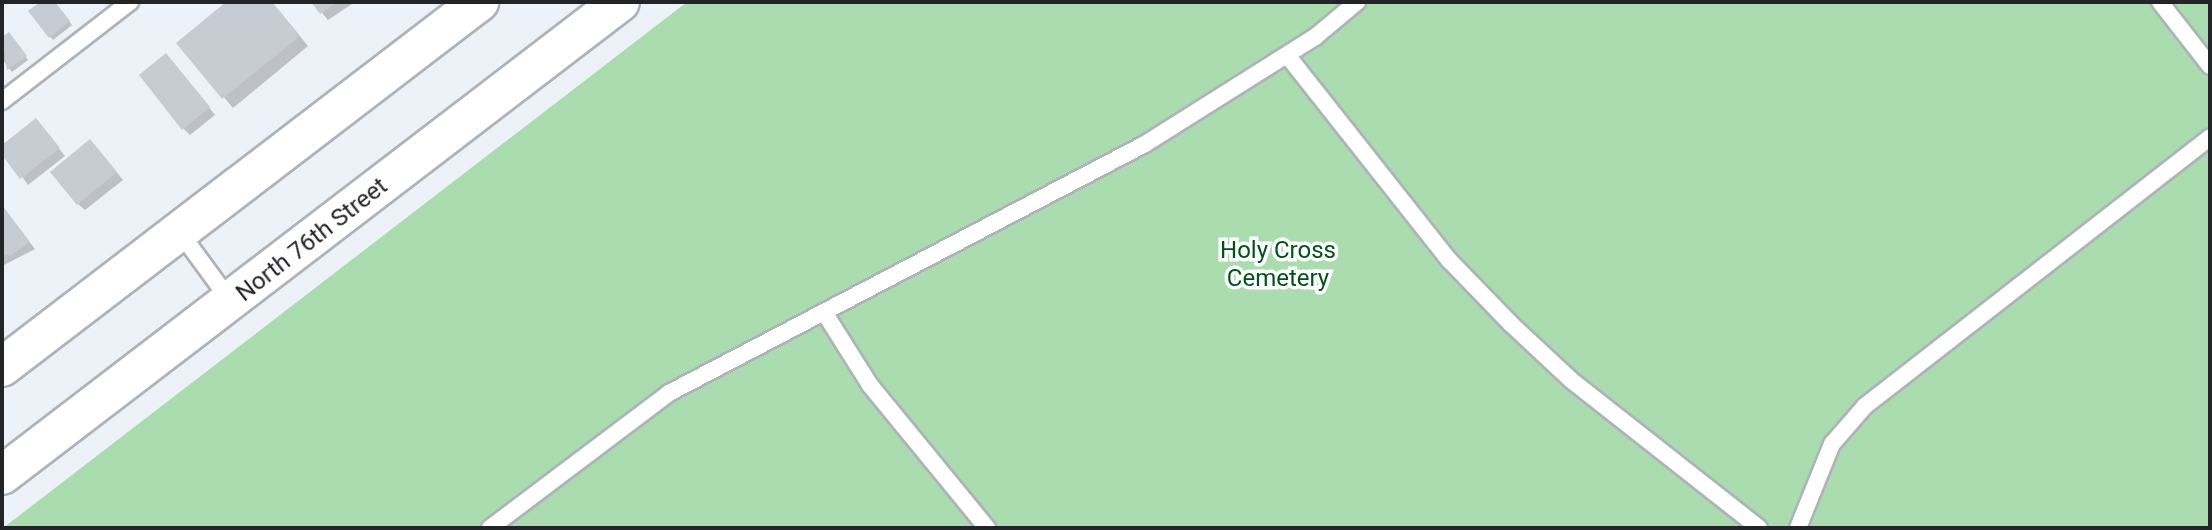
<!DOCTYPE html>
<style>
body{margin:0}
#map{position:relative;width:2212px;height:530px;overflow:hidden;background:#edf2f8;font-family:Roboto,sans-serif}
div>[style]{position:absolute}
.green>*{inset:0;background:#abdcb0}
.shadow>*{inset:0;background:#0003}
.building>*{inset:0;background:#c7ccd2}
.roads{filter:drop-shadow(2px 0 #aeb3b9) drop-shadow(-2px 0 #aeb3b9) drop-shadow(0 2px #aeb3b9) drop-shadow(0 -2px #aeb3b9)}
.service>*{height:16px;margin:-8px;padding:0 8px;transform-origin:8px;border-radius:8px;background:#fff}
.secondary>*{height:38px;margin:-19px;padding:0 19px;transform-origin:19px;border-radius:19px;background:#fff}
span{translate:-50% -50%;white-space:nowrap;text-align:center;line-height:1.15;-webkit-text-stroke:7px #fff;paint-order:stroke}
.street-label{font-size:24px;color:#232427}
.park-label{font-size:24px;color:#00521b}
.frame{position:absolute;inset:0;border:4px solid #232427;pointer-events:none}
</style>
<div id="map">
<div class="green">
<i style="clip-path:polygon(687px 2px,2210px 2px,2210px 528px,3px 528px)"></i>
</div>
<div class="shadow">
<i style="clip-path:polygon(43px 2px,53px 2px,72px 25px,53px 40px,31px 12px)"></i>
<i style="clip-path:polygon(229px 2px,272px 2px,308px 46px,233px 108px,178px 43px)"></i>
<i style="clip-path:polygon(313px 2px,355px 2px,328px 20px)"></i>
<i style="clip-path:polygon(9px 34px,28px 60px,12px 72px,2px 59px,2px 40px)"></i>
<i style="clip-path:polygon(173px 62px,215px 115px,190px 135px,183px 128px)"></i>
<i style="clip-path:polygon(36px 120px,65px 156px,28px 185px,2px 147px)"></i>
<i style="clip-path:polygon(97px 148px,123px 180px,85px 210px,78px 204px)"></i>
<i style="clip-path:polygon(2px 206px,35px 249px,2px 266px)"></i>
</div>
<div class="building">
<i style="clip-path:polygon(40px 2px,55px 2px,70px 21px,49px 38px,28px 11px)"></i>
<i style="clip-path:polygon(226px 2px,272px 2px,300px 36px,222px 99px,176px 43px)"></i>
<i style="clip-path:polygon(311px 2px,337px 2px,320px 14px)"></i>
<i style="clip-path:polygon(9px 32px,27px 56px,7px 70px,2px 37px)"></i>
<i style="clip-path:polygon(166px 53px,210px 107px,182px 130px,139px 75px)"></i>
<i style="clip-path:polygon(36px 118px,60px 148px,20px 179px,2px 155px,2px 145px)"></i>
<i style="clip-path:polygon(90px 139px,117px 172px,77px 205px,50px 172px)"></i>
<i style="clip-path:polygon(2px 205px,30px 242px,10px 256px,2px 254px)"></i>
</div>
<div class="roads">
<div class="service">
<i style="left:2160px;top:2px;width:81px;rotate:52deg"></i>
<i style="left:1287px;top:55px;width:261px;rotate:51.7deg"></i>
<i style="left:1449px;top:260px;width:89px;rotate:45.9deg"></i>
<i style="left:1511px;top:324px;width:82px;rotate:43deg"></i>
<i style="left:1571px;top:380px;width:239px;rotate:38.2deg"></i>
<i style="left:2px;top:101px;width:162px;rotate:-37.7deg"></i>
<i style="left:179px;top:231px;width:88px;rotate:53.8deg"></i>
<i style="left:824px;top:312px;width:86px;rotate:57.8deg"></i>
<i style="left:870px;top:385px;width:185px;rotate:50.7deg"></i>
<i style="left:490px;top:528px;width:224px;rotate:-37deg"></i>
<i style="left:669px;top:393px;width:537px;rotate:-27.61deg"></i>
<i style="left:1145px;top:144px;width:201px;rotate:-32.2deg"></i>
<i style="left:1315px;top:37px;width:55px;rotate:-39.8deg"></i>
<i style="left:1798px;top:528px;width:91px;rotate:-68deg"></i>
<i style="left:1832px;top:444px;width:50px;rotate:-49deg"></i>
<i style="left:1865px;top:406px;width:437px;rotate:-37.9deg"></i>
</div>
<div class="secondary">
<i style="left:2px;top:367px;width:601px;rotate:-37.42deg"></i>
<i style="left:2px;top:475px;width:778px;rotate:-37.43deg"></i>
</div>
</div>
<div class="street-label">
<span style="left:312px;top:240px;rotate:-38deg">North 76th Street</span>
</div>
<div class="park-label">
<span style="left:1278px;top:265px">Holy Cross<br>Cemetery</span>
</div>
<div class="frame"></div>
</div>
